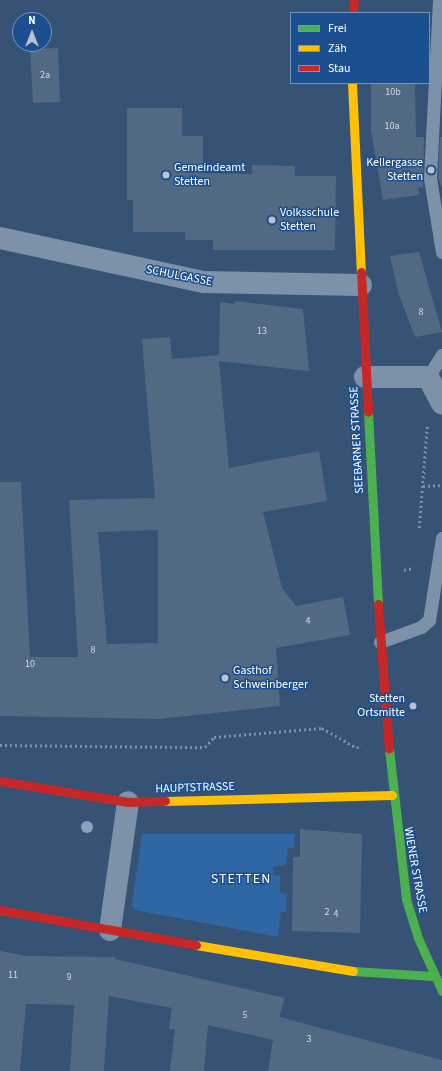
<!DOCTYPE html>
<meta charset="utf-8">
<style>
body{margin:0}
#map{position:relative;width:442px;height:1071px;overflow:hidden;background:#365274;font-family:"Source Sans 3",sans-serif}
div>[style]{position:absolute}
.green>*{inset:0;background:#2f66a5}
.building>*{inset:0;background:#526984}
.path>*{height:2.5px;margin-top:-1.25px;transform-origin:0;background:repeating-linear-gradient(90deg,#7d92a8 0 2px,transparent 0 5px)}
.lane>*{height:13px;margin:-6.5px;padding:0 6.5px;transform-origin:6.5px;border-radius:6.5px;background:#7d92a8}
.street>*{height:22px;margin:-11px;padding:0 11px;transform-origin:11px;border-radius:11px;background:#7d92a8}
.fast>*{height:9px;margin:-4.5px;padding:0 4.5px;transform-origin:4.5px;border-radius:4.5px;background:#4caf50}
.slow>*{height:9px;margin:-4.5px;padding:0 4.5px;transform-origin:4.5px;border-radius:4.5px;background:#ffc107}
.jam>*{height:9px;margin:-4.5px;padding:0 4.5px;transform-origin:4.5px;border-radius:4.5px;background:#c62828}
.trees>*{width:12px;height:12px;margin:-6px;border-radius:50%;background:#8aa2be}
.dots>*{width:11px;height:11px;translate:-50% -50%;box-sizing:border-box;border:2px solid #1b4f8f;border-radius:50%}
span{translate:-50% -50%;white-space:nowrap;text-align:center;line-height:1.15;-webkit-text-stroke:3px #1b4f8f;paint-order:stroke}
.number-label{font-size:10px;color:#d4dae0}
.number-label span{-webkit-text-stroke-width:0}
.poi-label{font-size:12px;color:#fff}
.right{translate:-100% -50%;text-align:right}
.left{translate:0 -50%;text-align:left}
.street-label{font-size:12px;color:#fff}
.quarter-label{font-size:14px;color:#fff;letter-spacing:1px}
.legend{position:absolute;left:290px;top:12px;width:140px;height:72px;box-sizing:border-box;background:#1b4f8f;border:1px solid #7695bc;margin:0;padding:5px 7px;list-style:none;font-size:12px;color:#fff}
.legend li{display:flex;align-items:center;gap:8px;height:20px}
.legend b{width:20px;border:1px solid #7695bc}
.north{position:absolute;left:12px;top:12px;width:40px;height:40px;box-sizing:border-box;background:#1b4f8f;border:1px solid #7695bc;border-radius:50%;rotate:0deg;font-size:11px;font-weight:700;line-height:16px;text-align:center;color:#fff}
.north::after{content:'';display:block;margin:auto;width:14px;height:18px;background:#b9c2ce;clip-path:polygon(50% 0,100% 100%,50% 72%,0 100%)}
</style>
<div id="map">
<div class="green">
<i style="clip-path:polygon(142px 834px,295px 834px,294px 848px,288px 848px,286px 865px,273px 867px,273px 875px,280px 876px,280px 893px,287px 894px,286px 912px,281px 912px,278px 937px,135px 910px,132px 904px)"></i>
</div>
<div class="building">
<i style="clip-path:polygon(58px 48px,60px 102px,33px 103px,30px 49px)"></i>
<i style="clip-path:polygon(371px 83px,415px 83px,416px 137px,424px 137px,423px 188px,418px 187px,419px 195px,383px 200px,371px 131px)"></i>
<i style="clip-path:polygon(127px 108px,182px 108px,182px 136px,203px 136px,203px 173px,252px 174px,252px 165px,295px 166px,295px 176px,336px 176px,335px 250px,213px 250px,213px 240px,185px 240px,185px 232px,133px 232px,133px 200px,127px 200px)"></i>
<i style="clip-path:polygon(440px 137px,442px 137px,442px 188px,438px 178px)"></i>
<i style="clip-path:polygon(419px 252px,442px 332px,415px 337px,399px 295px,390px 256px)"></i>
<i style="clip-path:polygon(evenodd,235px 301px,303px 309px,309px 371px,219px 361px,229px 468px,319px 451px,327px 501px,263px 512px,282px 588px,296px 606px,343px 597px,350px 635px,276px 648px,280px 706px,159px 719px,0 716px,0 482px,21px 482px,30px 657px,78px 657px,69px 500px,155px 498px,142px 339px,170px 337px,172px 359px,219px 355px,219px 359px,220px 302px,235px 304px,235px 301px,158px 530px,158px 643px,107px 644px,98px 532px,158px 530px)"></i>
<i style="clip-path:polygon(300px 829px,362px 834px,360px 933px,292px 931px,293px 857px,300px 857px)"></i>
<i style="clip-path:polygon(0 951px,26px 956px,115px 957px,115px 959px,285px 998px,279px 1017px,442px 1060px,442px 1071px,268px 1071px,273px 1040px,208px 1025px,204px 1071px,170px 1071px,175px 1029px,169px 1029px,172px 1008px,109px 996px,104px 1071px,70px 1071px,74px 1005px,26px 1004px,20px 1071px,0 1071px)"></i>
</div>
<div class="path">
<i style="left:423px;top:486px;width:19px;rotate:-3deg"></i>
<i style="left:419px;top:528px;width:102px;rotate:-85.5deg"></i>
<i style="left:404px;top:570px;width:10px;rotate:-11deg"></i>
<i style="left:0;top:745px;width:205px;rotate:0.6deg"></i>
<i style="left:205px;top:747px;width:13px;rotate:-48deg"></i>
<i style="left:214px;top:737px;width:108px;rotate:-4.8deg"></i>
<i style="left:322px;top:728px;width:40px;rotate:29.7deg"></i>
<i style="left:357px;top:748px;width:5px;rotate:-53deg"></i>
</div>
<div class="lane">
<i style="left:439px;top:0;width:178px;rotate:92.9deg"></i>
<i style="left:430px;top:178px;width:75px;rotate:80.8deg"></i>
<i style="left:428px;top:377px;width:26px;rotate:-58deg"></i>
<i style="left:380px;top:642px;width:44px;rotate:-20.1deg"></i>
<i style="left:421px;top:627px;width:11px;rotate:-41deg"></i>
<i style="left:429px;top:620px;width:83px;rotate:-81deg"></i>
</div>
<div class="street">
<i style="left:0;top:238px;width:209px;rotate:12.2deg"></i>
<i style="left:204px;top:282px;width:157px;rotate:1.1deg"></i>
<i style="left:365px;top:377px;width:63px"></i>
<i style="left:428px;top:377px;width:30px;rotate:62deg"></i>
<i style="left:110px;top:930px;width:129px;rotate:-82deg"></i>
</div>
<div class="fast">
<i style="left:368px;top:412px;width:192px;rotate:87deg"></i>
<i style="left:389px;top:749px;width:151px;rotate:83.5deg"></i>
<i style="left:406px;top:899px;width:41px;rotate:72.9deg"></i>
<i style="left:418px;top:938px;width:58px;rotate:65.6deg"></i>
<i style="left:353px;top:971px;width:80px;rotate:3.6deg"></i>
</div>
<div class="slow">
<i style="left:352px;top:83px;width:189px;rotate:87.3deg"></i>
<i style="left:165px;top:801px;width:227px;rotate:-1.5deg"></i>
<i style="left:196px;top:945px;width:159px;rotate:9.4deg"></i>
</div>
<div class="jam">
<i style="left:353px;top:13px;width:13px;rotate:-86deg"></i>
<i style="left:361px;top:272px;width:140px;rotate:87.1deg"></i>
<i style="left:378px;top:604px;width:145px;rotate:85.7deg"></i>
<i style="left:0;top:781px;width:130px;rotate:9.3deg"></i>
<i style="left:128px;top:802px;width:37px;rotate:-2deg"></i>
<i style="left:0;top:910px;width:199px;rotate:10.1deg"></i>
</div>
<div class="trees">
<i style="left:87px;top:827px"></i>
</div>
<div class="dots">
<i style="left:431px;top:170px;background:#b9c2ce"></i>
<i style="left:166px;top:175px;background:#b9c2ce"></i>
<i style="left:272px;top:220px;background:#b9c2ce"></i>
<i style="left:225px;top:678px;background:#b9c2ce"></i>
<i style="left:413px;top:706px;background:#b9c2ce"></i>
</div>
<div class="number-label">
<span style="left:45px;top:76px">2a</span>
<span style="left:393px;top:93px">10b</span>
<span style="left:392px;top:127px">10a</span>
<span style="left:421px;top:313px">8</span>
<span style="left:262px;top:332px">13</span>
<span style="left:308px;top:622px">4</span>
<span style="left:93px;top:651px">8</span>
<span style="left:30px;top:665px">10</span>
<span style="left:327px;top:913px">2</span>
<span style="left:336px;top:915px">4</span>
<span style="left:13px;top:976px">11</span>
<span style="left:69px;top:978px">9</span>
<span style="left:245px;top:1016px">5</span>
<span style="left:309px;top:1040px">3</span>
</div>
<div class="poi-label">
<span class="right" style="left:423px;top:170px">Kellergasse<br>Stetten</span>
<span class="left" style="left:174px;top:175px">Gemeindeamt<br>Stetten</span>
<span class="left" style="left:280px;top:220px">Volksschule<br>Stetten</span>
<span class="left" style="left:233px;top:678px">Gasthof<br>Schweinberger</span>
<span class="right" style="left:405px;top:706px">Stetten<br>Ortsmitte</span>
</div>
<div class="street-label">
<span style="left:179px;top:276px;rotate:11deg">SCHULGASSE</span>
<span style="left:357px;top:440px;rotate:-93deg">SEEBARNER STRASSE</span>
<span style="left:195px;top:788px;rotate:-2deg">HAUPTSTRASSE</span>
<span style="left:415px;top:870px;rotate:80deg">WIENER STRASSE</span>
</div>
<div class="quarter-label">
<span style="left:241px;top:879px">STETTEN</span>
</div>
<ul class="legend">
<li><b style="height:5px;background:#4caf50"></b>Frei</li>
<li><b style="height:5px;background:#ffc107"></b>Zäh</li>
<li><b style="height:5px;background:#c62828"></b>Stau</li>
</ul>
<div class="north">N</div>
</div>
